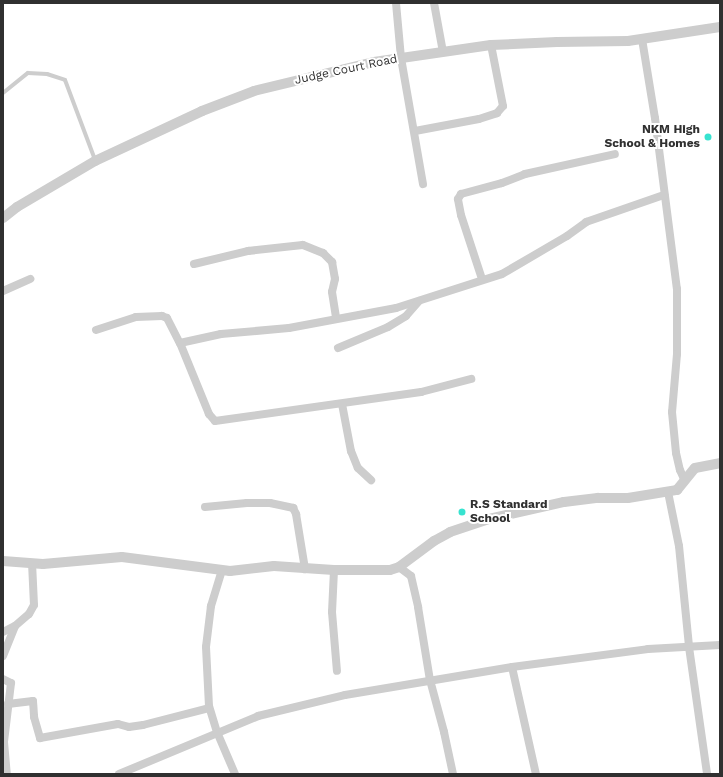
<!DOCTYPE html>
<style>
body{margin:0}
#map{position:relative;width:723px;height:777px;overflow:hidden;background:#fff;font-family:"Work Sans",sans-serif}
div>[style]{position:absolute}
.service>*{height:4px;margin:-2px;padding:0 2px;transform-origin:2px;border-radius:2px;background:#cdcdcd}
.minor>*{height:8px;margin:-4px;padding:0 4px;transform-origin:4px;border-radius:4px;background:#cdcdcd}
.tertiary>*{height:10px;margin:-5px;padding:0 5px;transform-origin:5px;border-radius:5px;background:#cdcdcd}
.dots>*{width:11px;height:11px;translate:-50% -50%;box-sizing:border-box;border:2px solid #fff;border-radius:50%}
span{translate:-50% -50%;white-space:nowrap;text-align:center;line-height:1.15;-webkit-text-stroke:4px #fff;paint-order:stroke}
.street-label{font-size:12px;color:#303030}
.poi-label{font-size:12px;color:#303030;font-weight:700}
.right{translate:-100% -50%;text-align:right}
.left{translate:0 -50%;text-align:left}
.frame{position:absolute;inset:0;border:4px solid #303030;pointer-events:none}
</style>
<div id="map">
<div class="service">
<i style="left:3px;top:93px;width:32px;rotate:-39deg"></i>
<i style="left:28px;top:73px;width:19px;rotate:3deg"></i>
<i style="left:47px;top:74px;width:19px;rotate:18deg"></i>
<i style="left:65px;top:80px;width:85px;rotate:69.4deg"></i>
</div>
<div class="minor">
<i style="left:396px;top:3px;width:55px;rotate:84.8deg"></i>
<i style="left:401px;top:58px;width:128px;rotate:80.1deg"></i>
<i style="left:434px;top:3px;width:50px;rotate:79.6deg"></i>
<i style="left:642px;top:39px;width:80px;rotate:80.7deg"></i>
<i style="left:655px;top:118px;width:172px;rotate:82.7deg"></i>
<i style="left:677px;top:289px;width:65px;rotate:90deg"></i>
<i style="left:677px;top:354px;width:58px;rotate:94.9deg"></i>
<i style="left:672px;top:412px;width:41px;rotate:84.4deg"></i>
<i style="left:676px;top:453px;width:17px;rotate:77deg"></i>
<i style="left:680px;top:470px;width:12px;rotate:66deg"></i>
<i style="left:415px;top:131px;width:65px;rotate:-10.6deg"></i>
<i style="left:479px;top:119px;width:19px;rotate:-18deg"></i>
<i style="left:497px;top:113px;width:9px;rotate:-49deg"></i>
<i style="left:503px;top:106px;width:62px;rotate:-101.1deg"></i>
<i style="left:194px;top:264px;width:56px;rotate:-13.5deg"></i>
<i style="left:248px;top:251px;width:55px;rotate:-6.2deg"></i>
<i style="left:303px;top:245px;width:22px;rotate:22deg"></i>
<i style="left:323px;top:253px;width:13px;rotate:45deg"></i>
<i style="left:332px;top:262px;width:17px;rotate:80deg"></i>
<i style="left:335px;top:279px;width:13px;rotate:103deg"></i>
<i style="left:332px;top:292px;width:26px;rotate:81deg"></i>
<i style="left:482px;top:279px;width:67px;rotate:-108.2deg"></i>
<i style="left:461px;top:215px;width:16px;rotate:-101deg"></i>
<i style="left:458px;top:199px;width:6px;rotate:-59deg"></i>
<i style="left:461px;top:194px;width:42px;rotate:-15deg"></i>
<i style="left:502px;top:183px;width:25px;rotate:-21deg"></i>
<i style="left:525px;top:174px;width:92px;rotate:-12.5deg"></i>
<i style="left:3px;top:291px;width:30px;rotate:-24deg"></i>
<i style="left:96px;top:330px;width:42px;rotate:-18deg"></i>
<i style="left:136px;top:317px;width:26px;rotate:-2deg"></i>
<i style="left:162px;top:316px;width:5px;rotate:22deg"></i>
<i style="left:167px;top:318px;width:28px;rotate:63deg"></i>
<i style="left:180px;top:343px;width:77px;rotate:67.8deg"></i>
<i style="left:209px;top:414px;width:9px;rotate:49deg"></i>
<i style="left:215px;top:421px;width:208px;rotate:-8deg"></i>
<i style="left:421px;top:392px;width:52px;rotate:-14.6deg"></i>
<i style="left:180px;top:343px;width:42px;rotate:-12.4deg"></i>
<i style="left:221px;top:334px;width:68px;rotate:-5deg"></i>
<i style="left:289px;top:328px;width:109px;rotate:-10.6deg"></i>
<i style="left:396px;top:308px;width:111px;rotate:-17.8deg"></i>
<i style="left:502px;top:274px;width:75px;rotate:-30.3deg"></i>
<i style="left:567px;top:236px;width:24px;rotate:-36deg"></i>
<i style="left:586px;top:222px;width:83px;rotate:-19.1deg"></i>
<i style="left:338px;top:348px;width:54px;rotate:-22.8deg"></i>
<i style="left:388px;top:327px;width:21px;rotate:-31deg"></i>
<i style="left:406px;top:316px;width:20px;rotate:-49deg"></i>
<i style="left:342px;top:404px;width:48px;rotate:79.2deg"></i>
<i style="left:351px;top:451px;width:18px;rotate:68deg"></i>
<i style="left:358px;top:468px;width:18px;rotate:43deg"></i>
<i style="left:668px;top:492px;width:55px;rotate:78.5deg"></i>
<i style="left:679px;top:546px;width:101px;rotate:84.3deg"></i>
<i style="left:689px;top:647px;width:128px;rotate:81.9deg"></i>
<i style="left:205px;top:507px;width:42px;rotate:-5.4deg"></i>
<i style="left:247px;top:503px;width:23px"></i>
<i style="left:270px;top:503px;width:24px;rotate:12deg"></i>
<i style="left:293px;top:508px;width:7px;rotate:63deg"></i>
<i style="left:296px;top:514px;width:56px;rotate:80.7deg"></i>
<i style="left:399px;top:567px;width:15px;rotate:37deg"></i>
<i style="left:411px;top:576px;width:32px;rotate:77deg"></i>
<i style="left:418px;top:607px;width:74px;rotate:80.7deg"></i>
<i style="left:430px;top:680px;width:54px;rotate:74.9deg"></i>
<i style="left:444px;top:732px;width:43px;rotate:77.9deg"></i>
<i style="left:222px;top:570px;width:38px;rotate:107deg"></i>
<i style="left:211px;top:606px;width:41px;rotate:97deg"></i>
<i style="left:206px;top:647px;width:59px;rotate:87.1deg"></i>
<i style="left:209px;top:706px;width:27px;rotate:73deg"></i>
<i style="left:217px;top:732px;width:46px;rotate:66.8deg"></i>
<i style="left:334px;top:570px;width:42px;rotate:92.7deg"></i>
<i style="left:332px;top:612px;width:59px;rotate:85.2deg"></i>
<i style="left:3px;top:632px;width:13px;rotate:-27deg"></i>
<i style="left:15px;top:626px;width:18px;rotate:-41deg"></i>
<i style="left:29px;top:614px;width:10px;rotate:-61deg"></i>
<i style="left:34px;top:605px;width:42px;rotate:-92.7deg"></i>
<i style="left:3px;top:656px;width:32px;rotate:-68deg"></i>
<i style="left:512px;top:667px;width:110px;rotate:77.4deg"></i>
<i style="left:3px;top:679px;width:9px;rotate:27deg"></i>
<i style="left:11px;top:683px;width:59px;rotate:96.8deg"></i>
<i style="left:4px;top:742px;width:32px;rotate:85deg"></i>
<i style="left:8px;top:704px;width:25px;rotate:-7deg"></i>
<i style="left:33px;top:701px;width:16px;rotate:86deg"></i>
<i style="left:34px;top:717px;width:22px;rotate:74deg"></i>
<i style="left:40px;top:738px;width:79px;rotate:-10.2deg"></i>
<i style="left:118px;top:724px;width:11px;rotate:15deg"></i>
<i style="left:129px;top:727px;width:14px;rotate:-8deg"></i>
<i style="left:143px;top:725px;width:68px;rotate:-14.4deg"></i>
<i style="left:119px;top:774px;width:151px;rotate:-22.6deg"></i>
<i style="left:258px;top:716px;width:89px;rotate:-13.6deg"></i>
<i style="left:345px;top:695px;width:169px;rotate:-9.5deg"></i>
<i style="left:512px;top:667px;width:137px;rotate:-7.5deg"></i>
<i style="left:648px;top:649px;width:72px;rotate:-3.2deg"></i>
</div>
<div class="tertiary">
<i style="left:3px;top:218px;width:18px;rotate:-38deg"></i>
<i style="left:17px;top:207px;width:91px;rotate:-30.5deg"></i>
<i style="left:95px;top:161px;width:118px;rotate:-25deg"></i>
<i style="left:202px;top:111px;width:56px;rotate:-21deg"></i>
<i style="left:254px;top:91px;width:123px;rotate:-13.6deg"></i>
<i style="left:374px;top:62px;width:118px;rotate:-8.3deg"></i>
<i style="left:491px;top:45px;width:66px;rotate:-2.6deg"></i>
<i style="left:557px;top:42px;width:71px;rotate:-0.8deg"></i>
<i style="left:628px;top:41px;width:93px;rotate:-8.7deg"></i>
<i style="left:3px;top:561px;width:40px;rotate:4.3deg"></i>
<i style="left:43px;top:564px;width:79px;rotate:-5.1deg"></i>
<i style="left:122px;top:557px;width:109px;rotate:7.4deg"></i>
<i style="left:230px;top:571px;width:44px;rotate:-6.5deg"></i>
<i style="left:274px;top:566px;width:60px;rotate:3.8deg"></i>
<i style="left:334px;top:570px;width:56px"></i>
<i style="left:390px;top:570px;width:9px;rotate:-18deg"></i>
<i style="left:399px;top:567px;width:44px;rotate:-36.6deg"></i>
<i style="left:434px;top:541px;width:18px;rotate:-29deg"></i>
<i style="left:450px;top:532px;width:41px;rotate:-18.4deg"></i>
<i style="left:489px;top:519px;width:77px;rotate:-12.8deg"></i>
<i style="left:564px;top:502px;width:34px;rotate:-7deg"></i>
<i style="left:598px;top:498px;width:30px"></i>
<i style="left:628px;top:498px;width:50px;rotate:-9.3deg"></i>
<i style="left:677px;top:490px;width:28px;rotate:-51deg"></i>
<i style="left:695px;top:468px;width:25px;rotate:-11deg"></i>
</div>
<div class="dots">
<i style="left:708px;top:137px;background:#37e3d0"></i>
<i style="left:462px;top:512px;background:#37e3d0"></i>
</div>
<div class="street-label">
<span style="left:346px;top:70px;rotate:-12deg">Judge Court Road</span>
</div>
<div class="poi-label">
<span class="right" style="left:700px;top:137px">NKM High<br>School &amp; Homes</span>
<span class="left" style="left:470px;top:512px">R.S Standard<br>School</span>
</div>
<div class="frame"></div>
</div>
